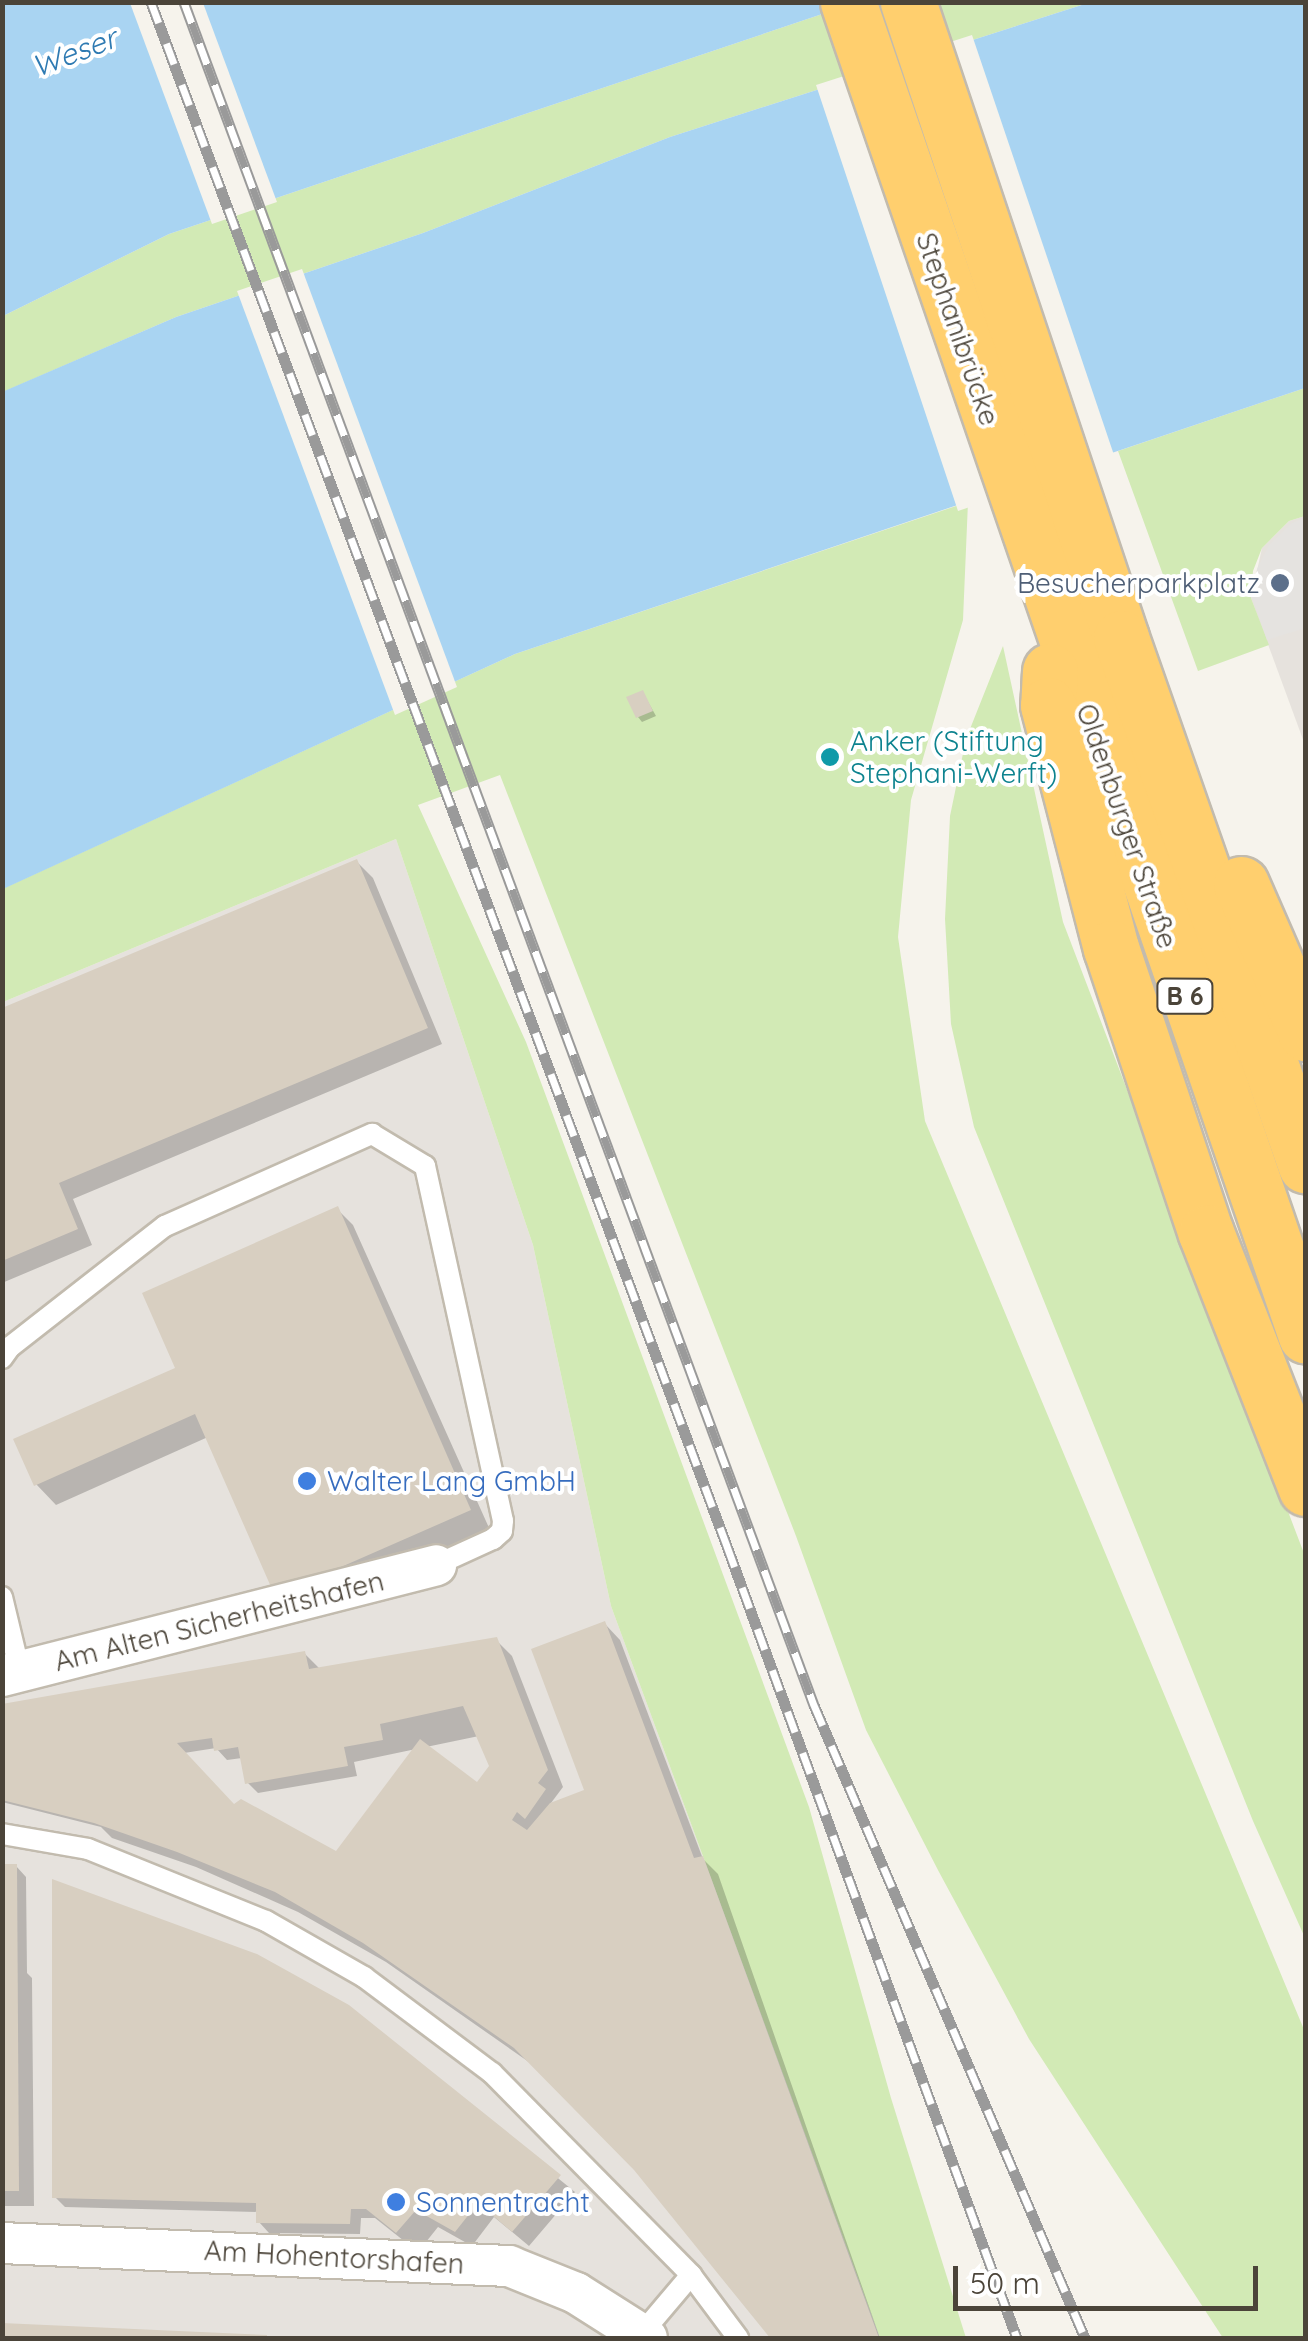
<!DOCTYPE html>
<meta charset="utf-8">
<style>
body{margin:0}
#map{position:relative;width:1308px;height:2341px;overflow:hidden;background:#f6f3ec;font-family:Quicksand,sans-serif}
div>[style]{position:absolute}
.industrial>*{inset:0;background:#e6e2dd}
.green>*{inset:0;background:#d2eab5}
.parking>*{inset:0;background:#e5e3e0}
.water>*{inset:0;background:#a9d4f2}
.pier>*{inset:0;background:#f6f3ec}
.shadow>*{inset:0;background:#0003}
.building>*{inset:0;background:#d8cfc1}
.roads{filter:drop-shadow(2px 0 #c2bbae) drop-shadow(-2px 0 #c2bbae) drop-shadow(0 2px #c2bbae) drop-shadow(0 -2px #c2bbae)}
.lane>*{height:20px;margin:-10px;padding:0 10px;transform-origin:10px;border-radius:10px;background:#fff}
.street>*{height:40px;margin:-20px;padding:0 20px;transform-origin:20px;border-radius:20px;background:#fff}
.highway>*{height:55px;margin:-27.5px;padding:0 27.5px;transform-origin:27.5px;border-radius:27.5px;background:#ffcf6e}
.rail>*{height:11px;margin-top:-5.5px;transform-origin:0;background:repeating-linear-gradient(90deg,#fff 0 22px,#9a9a9a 0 44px);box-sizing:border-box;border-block:2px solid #9a9a9a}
.dots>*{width:28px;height:28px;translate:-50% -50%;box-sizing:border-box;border:5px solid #fff;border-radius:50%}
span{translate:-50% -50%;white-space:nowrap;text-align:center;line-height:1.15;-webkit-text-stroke:8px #fff;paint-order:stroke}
.shield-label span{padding:2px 8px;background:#fff;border:2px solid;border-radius:8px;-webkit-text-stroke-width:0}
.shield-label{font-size:25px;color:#4b4439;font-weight:700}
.street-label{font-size:28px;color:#4b4439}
.service-label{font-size:28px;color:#4e5e75}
.right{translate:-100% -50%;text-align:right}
.culture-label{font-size:28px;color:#0d838f}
.left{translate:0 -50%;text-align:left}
.shop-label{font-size:28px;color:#366cbe}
.water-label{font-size:30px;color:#2e7ab2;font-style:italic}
.frame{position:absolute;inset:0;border:5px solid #4b4439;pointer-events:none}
.scale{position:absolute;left:953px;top:2266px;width:305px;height:45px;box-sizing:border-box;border:5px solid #4b4439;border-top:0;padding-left:12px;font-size:30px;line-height:35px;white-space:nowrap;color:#4b4439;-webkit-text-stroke:8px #fff;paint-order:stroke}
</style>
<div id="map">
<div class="industrial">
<i style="clip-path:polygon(1305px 516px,1305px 745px,1251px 598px,1262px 548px,1289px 521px)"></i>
<i style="clip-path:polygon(396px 839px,533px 1245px,611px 1606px,880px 2338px,3px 2338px,3px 1002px)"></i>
</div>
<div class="green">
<i style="clip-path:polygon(855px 3px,1088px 3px,670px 137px,423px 233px,176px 317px,3px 392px,3px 316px,169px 234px)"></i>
<i style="clip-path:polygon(1305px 388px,1305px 516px,1289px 521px,1262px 548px,1253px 571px,1251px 598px,1269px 645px,1198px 671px,1118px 451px)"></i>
<i style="clip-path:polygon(968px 502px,963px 620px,911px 800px,898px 937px,925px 1121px,1305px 2032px,1305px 2338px,1223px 2338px,1029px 2039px,939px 1872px,866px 1730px,796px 1536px,500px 775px,418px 805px,526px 1042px,809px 1807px,891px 2098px,966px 2338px,880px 2338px,611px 1606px,533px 1245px,396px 839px,3px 1002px,2px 889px,515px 654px)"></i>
<i style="clip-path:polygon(1003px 646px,1063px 922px,1305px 1556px,1305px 1938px,1253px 1821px,974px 1127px,951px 1024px,945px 919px,950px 816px,966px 739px)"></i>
</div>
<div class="parking">
<i style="clip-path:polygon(1305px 518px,1305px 628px,1267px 640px,1252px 597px,1257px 569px,1269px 545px,1292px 523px)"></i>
</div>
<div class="water">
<i style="clip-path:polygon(3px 3px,855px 3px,169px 234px,3px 316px)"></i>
<i style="clip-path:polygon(1088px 3px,1305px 3px,1305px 388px,515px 654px,3px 889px,2px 392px,176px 317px,423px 233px,670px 137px)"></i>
</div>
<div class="pier">
<i style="clip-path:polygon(130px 3px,203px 3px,277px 202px,212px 224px)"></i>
<i style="clip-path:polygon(972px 35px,1115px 458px,958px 511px,816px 85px)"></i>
<i style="clip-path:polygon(302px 269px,457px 687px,395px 715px,237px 291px)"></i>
</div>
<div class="shadow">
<i style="clip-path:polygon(643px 693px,656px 716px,642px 722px,638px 717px)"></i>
<i style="clip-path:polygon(357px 862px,373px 878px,442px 1044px,73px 1199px,92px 1245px,2px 1283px,2px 1011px)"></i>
<i style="clip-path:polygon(337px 1209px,353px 1225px,490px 1530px,298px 1615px,208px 1437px,56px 1505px,36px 1484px,179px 1369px)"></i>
<i style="clip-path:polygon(evenodd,605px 1624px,620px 1640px,703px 1859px,718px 1874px,880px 2338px,773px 2338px,635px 2167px,536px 2067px,386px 1962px,298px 1912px,196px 1867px,112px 1838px,101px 1827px,2px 1802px,2px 1706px,305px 1654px,320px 1669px,496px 1640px,512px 1656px,563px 1787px,548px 1807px,586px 1792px,605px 1624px,479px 1736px,491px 1767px,477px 1786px,426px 1747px,479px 1736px,605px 1624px,216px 1748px,227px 1760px,242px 1758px,247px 1782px,258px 1793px,357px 1776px,354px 1762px,416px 1749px,337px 1854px,235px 1807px,184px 1753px,216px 1748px)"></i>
<i style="clip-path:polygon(2px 1866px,16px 1866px,26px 1877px,27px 1973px,32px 1978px,34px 2206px,2px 2206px)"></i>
<i style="clip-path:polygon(348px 2007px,575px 2192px,529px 2246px,494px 2217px,472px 2246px,438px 2227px,418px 2252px,375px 2218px,361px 2218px,360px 2234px,269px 2233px,259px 2222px,259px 2212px,65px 2207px,55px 2197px)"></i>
<i style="clip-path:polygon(2px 2325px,279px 2338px,2px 2338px)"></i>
</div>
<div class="building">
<i style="clip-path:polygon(643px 690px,653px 711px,636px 718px,626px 697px)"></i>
<i style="clip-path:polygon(357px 859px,428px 1028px,59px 1183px,78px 1229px,2px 1261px,2px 1008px)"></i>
<i style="clip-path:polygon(338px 1206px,471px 1510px,275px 1596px,195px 1414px,34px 1486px,13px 1439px,175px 1368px,142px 1293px)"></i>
<i style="clip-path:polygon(evenodd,605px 1621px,694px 1858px,703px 1856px,879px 2338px,770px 2338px,634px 2170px,514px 2048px,363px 1943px,275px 1892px,177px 1852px,94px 1823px,2px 1800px,2px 1704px,305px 1651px,309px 1669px,497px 1637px,548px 1770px,538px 1783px,546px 1789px,525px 1819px,517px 1812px,512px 1820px,527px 1830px,550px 1803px,584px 1790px,531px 1649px,605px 1621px,463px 1706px,489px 1766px,477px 1782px,420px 1739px,336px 1851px,241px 1799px,234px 1804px,177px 1743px,212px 1738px,214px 1751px,238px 1747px,245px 1784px,348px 1766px,344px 1747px,383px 1740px,380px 1724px,463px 1706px)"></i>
<i style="clip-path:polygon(2px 1864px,17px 1864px,19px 2191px,2px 2191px)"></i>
<i style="clip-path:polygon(52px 1879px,257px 1954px,349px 2005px,561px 2175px,512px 2232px,478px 2203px,455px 2232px,416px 2210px,396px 2233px,366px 2209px,351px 2209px,350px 2224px,256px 2223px,256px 2203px,52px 2198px)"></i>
<i style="clip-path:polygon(2px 2323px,267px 2335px,267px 2338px,2px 2338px)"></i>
</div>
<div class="roads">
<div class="lane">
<i style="left:2px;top:1358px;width:14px;rotate:-54deg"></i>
<i style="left:10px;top:1347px;width:197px;rotate:-38deg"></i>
<i style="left:165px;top:1226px;width:227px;rotate:-24deg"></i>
<i style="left:372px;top:1134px;width:62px;rotate:31.1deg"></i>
<i style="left:425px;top:1166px;width:363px;rotate:77.6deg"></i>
<i style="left:503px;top:1521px;width:10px;rotate:96deg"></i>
<i style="left:502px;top:1531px;width:12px;rotate:138deg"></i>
<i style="left:493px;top:1539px;width:63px;rotate:155.5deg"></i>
<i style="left:2px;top:1597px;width:77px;rotate:76.5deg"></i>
<i style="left:2px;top:1834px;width:87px;rotate:9.9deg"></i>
<i style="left:88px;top:1849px;width:192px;rotate:22deg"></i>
<i style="left:266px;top:1921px;width:113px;rotate:29.7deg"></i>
<i style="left:364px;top:1977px;width:160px;rotate:36.9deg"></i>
<i style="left:492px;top:2073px;width:284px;rotate:45.4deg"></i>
<i style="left:691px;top:2275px;width:79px;rotate:53.3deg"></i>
<i style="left:642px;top:2333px;width:76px;rotate:-49.8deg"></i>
</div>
<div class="street">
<i style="left:2px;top:1676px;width:448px;rotate:-14.3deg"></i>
<i style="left:2px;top:2243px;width:508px;rotate:2.6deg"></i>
<i style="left:509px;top:2266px;width:72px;rotate:21.9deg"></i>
<i style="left:576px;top:2293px;width:84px;rotate:32.4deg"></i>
</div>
<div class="highway">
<i style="left:848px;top:2px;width:1410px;rotate:71.05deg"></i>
<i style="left:908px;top:2px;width:671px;rotate:71.48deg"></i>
<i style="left:1121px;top:638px;width:559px;rotate:70.69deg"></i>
<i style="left:1050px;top:671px;width:34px;rotate:93deg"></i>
<i style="left:1048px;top:705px;width:251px;rotate:75.5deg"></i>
<i style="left:1111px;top:948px;width:300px;rotate:71.6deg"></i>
<i style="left:1206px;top:1233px;width:274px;rotate:68.6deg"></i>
<i style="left:1241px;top:884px;width:163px;rotate:66.4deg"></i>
</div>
</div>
<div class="rail">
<i style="left:151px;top:2px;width:1648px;rotate:69.54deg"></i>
<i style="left:727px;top:1546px;width:843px;rotate:69.89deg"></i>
<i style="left:184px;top:2px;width:1816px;rotate:69.7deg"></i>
<i style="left:814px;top:1705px;width:689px;rotate:66.82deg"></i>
</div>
<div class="dots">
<i style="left:1280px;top:583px;background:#5c6f8a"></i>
<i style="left:830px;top:757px;background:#0f9aa8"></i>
<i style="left:307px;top:1481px;background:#3f7fe0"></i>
<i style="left:396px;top:2202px;background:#3f7fe0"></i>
</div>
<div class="shield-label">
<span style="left:1185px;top:996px">B 6</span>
</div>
<div class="street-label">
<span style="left:958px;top:329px;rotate:71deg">Stephanibrücke</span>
<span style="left:1127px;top:826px;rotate:71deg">Oldenburger Straße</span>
<span style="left:219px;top:1621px;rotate:-14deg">Am Alten Sicherheitshafen</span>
<span style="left:334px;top:2257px;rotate:3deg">Am Hohentorshafen</span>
</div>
<div class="service-label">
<span class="right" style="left:1260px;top:583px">Besucherparkplatz</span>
</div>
<div class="culture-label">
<span class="left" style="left:850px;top:757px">Anker (Stiftung<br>Stephani-Werft)</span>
</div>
<div class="shop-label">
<span class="left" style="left:327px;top:1481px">Walter Lang GmbH</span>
<span class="left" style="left:416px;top:2202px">Sonnentracht</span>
</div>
<div class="water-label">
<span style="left:74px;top:52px;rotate:-21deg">Weser</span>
</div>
<div class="frame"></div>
<div class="scale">50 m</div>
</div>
